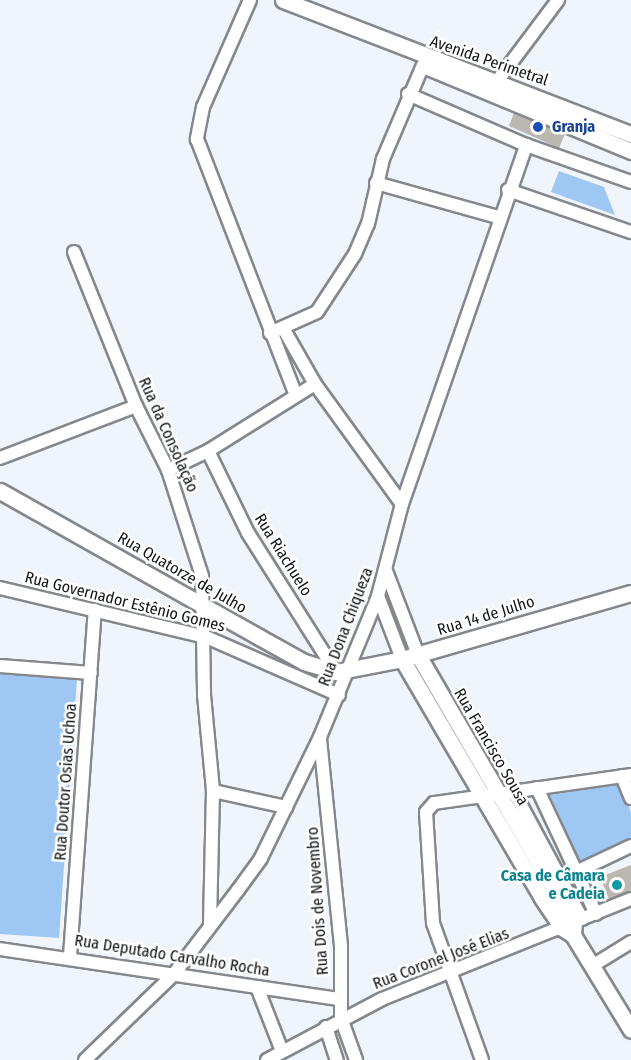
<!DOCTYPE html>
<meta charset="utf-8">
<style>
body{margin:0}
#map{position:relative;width:631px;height:1060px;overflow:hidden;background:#f0f5fb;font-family:"Fira Sans Condensed",sans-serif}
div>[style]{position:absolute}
.green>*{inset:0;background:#9fc7f4}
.building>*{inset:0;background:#bbb7b1}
.roads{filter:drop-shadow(2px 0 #84888d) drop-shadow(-2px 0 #84888d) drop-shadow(0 2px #84888d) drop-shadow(0 -2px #84888d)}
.minor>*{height:12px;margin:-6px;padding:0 6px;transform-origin:6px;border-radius:6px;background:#fff}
.tertiary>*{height:15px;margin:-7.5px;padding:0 7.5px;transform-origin:7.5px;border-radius:7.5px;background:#fff}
.dots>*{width:16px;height:16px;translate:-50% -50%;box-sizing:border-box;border:3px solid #fff;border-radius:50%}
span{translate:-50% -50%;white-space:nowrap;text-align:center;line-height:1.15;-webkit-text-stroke:5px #fff;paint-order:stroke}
.street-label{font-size:16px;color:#111315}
.transit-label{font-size:16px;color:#164399;font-weight:700}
.left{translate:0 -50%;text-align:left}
.culture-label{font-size:16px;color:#0d838f;font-weight:700}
.right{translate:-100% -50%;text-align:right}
</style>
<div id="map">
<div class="green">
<i style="clip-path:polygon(559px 171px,604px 187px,615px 215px,551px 192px)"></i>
<i style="clip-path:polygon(0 673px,77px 679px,59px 938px,0 934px)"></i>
<i style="clip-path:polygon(619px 784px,631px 812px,631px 839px,580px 862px,550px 795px)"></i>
</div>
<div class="building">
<i style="clip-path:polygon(514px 113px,565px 134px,559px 148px,509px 126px)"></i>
<i style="clip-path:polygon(631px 865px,631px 891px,609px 899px,600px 877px)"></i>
</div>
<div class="roads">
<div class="minor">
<i style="left:250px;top:0;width:117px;rotate:113.7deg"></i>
<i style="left:203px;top:107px;width:33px;rotate:101deg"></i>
<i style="left:197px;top:139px;width:274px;rotate:68.9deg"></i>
<i style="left:498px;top:80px;width:100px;rotate:-53.1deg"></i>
<i style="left:408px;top:94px;width:129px;rotate:23.4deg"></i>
<i style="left:526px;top:145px;width:111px;rotate:19.4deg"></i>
<i style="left:376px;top:183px;width:127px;rotate:15.6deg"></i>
<i style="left:508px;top:190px;width:130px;rotate:18.9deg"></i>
<i style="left:74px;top:252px;width:166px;rotate:68.1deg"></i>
<i style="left:136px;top:406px;width:72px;rotate:63.4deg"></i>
<i style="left:168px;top:470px;width:111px;rotate:72.2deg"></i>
<i style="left:202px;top:576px;width:119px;rotate:89deg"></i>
<i style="left:204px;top:695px;width:96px;rotate:84.6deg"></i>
<i style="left:213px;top:791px;width:135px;rotate:91.3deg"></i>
<i style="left:283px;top:328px;width:64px;rotate:60.3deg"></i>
<i style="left:315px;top:384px;width:148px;rotate:54.1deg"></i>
<i style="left:270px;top:333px;width:51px;rotate:-24.1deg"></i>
<i style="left:317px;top:312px;width:69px;rotate:-56.8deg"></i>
<i style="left:355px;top:254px;width:33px;rotate:-67deg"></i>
<i style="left:368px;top:224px;width:67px;rotate:-77deg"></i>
<i style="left:383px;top:159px;width:102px;rotate:-66.9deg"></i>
<i style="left:208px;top:451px;width:91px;rotate:64deg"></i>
<i style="left:248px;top:533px;width:165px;rotate:57.7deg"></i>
<i style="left:0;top:458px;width:146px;rotate:-20.9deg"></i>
<i style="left:168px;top:470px;width:44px;rotate:-25.4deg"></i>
<i style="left:208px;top:451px;width:126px;rotate:-32.1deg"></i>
<i style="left:386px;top:571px;width:90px;rotate:69.1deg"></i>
<i style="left:0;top:588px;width:212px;rotate:13.4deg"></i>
<i style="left:206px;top:637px;width:145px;rotate:23.6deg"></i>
<i style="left:378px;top:596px;width:67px;rotate:69.1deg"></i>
<i style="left:0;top:666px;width:91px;rotate:4.4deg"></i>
<i style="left:320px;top:739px;width:209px;rotate:84.2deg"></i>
<i style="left:341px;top:947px;width:71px;rotate:90deg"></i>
<i style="left:341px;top:1018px;width:45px;rotate:70.3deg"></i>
<i style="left:622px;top:776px;width:24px;rotate:68deg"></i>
<i style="left:537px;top:788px;width:139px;rotate:64.9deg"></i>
<i style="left:213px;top:791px;width:75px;rotate:12.4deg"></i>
<i style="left:514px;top:792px;width:144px;rotate:61.8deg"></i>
<i style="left:576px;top:872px;width:61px;rotate:-25.3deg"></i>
<i style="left:0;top:949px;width:343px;rotate:8.4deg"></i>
<i style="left:70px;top:956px;width:347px;rotate:-85.9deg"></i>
<i style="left:592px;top:966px;width:46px;rotate:-31.6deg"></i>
<i style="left:257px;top:987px;width:69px;rotate:68.7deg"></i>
<i style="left:326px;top:1027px;width:35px;rotate:72deg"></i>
<i style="left:85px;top:1060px;width:124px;rotate:-44deg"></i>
<i style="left:174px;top:974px;width:106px;rotate:-52.7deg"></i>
<i style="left:238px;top:890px;width:39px;rotate:-54deg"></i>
<i style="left:261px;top:858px;width:135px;rotate:-64deg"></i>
<i style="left:320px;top:737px;width:152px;rotate:-67.6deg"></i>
<i style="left:378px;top:596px;width:95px;rotate:-75.4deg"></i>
<i style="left:402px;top:504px;width:380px;rotate:-70.9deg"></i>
<i style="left:267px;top:1060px;width:130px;rotate:-27.9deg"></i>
<i style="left:382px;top:999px;width:268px;rotate:-21.9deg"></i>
<i style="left:482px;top:1060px;width:145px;rotate:-109.7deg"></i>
<i style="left:433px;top:923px;width:111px;rotate:-93.6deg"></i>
<i style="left:426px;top:812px;width:12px;rotate:-48deg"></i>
<i style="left:434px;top:803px;width:199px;rotate:-8.1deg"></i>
</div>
<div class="tertiary">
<i style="left:283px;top:0;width:373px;rotate:21.1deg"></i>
<i style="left:428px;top:67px;width:220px;rotate:22.5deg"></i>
<i style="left:0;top:491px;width:297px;rotate:29.4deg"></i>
<i style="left:259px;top:637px;width:51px;rotate:29.1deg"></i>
<i style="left:304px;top:662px;width:34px;rotate:17deg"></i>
<i style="left:336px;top:672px;width:67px;rotate:-11.1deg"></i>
<i style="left:402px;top:659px;width:238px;rotate:-16.1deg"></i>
<i style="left:418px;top:655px;width:310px;rotate:59.8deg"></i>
<i style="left:574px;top:923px;width:12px;rotate:95deg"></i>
<i style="left:402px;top:659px;width:277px;rotate:59.6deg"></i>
<i style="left:542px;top:898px;width:36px;rotate:56deg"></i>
<i style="left:562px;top:928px;width:13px;rotate:32deg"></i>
<i style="left:573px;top:935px;width:111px;rotate:58.6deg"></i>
</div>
</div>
<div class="dots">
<i style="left:538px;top:127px;background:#1a4fb4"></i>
<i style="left:617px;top:885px;background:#0f9aa8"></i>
</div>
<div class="street-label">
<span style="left:489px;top:61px;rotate:19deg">Avenida Perimetral</span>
<span style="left:168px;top:435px;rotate:66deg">Rua da Consolação</span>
<span style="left:283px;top:555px;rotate:58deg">Rua Riachuelo</span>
<span style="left:182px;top:573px;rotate:30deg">Rua Quatorze de Julho</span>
<span style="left:125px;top:602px;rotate:14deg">Rua Governador Estênio Gomes</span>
<span style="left:486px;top:616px;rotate:-17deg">Rua 14 de Julho</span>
<span style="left:346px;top:627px;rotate:-69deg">Rua Dona Chiqueza</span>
<span style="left:491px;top:747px;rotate:60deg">Rua Francisco Sousa</span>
<span style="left:66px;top:782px;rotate:-86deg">Rua Doutor Osias Uchoa</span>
<span style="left:318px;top:901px;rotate:-94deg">Rua Dois de Novembro</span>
<span style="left:172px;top:956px;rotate:9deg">Rua Deputado Carvalho Rocha</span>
<span style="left:441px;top:959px;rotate:-21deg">Rua Coronel José Elias</span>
</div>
<div class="transit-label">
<span class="left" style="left:552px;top:127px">Granja</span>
</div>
<div class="culture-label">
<span class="right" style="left:605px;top:885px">Casa de Câmara<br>e Cadeia</span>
</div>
</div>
